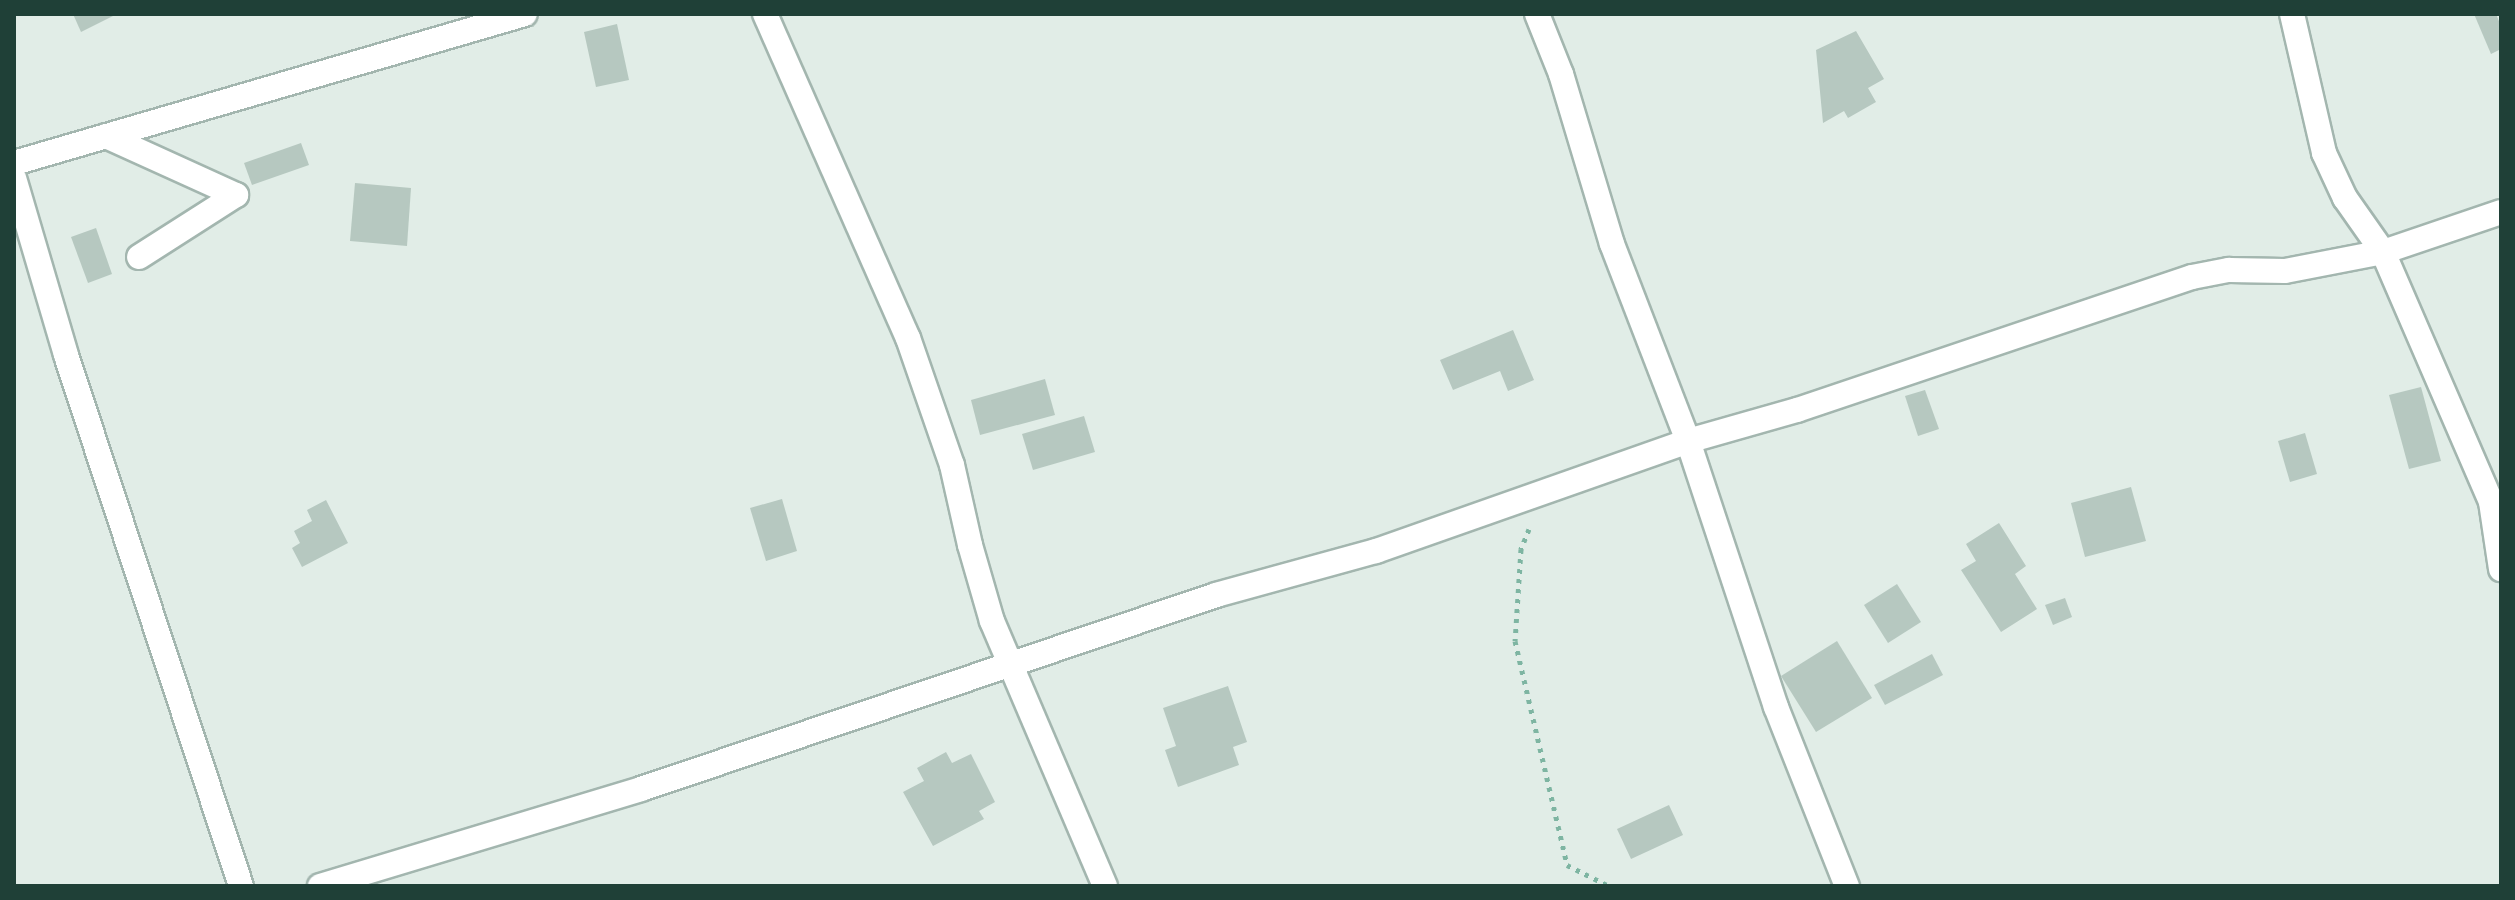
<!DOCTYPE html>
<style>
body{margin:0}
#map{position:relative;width:2515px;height:900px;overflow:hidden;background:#e1ede7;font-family:"Public Sans",sans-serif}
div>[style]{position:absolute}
.building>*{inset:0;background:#b6c8c0}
.path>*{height:5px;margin-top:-2.5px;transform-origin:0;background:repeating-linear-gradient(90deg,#7eb5a2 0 4px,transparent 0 10px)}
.roads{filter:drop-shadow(2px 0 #a3b6af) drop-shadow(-2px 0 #a3b6af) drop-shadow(0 2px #a3b6af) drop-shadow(0 -2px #a3b6af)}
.minor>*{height:24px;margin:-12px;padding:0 12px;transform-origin:12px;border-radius:12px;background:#fff}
span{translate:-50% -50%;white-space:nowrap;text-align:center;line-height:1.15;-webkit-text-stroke:6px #f2f9f5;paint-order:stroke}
.frame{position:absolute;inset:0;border:16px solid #1f4037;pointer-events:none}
</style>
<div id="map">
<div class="building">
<i style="clip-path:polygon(73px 14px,117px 14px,81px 32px)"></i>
<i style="clip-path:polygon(2474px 14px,2496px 14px,2501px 26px,2501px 49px,2491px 54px)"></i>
<i style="clip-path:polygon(617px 24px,629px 80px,596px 87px,584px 32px)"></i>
<i style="clip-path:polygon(1856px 31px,1884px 79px,1868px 88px,1876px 102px,1848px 118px,1844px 111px,1823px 123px,1816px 50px)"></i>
<i style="clip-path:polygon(301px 143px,309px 165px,252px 185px,244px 163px)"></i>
<i style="clip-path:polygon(355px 183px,411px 188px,407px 246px,350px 241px)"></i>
<i style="clip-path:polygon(96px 228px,112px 274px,88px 283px,71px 237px)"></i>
<i style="clip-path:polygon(1513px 330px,1534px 380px,1508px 391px,1500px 371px,1453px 390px,1440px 360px)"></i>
<i style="clip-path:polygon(1045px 379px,1055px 415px,980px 435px,971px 400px)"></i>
<i style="clip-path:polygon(2421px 387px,2441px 461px,2409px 469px,2389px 395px)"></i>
<i style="clip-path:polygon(1925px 390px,1939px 429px,1918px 436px,1905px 396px)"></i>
<i style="clip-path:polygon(1084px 416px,1095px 452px,1033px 470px,1022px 434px)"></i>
<i style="clip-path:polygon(2305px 433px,2317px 474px,2290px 482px,2278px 441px)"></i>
<i style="clip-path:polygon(2131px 487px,2146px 541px,2085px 557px,2071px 503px)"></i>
<i style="clip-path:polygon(782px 499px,797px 551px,766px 561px,750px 508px)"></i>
<i style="clip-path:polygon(326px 500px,348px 543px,302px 567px,292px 548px,300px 543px,294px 531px,312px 521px,307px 510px)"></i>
<i style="clip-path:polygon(1999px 523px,2026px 566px,2015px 574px,2037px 609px,2001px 632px,1961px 570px,1976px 561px,1966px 544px)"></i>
<i style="clip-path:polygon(1897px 584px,1921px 622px,1888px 643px,1864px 605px)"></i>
<i style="clip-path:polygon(2065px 598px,2072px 617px,2053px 625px,2045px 605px)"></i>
<i style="clip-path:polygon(1837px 641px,1872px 698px,1816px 732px,1781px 676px)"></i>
<i style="clip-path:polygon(1932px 654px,1943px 675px,1885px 705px,1874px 685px)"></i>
<i style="clip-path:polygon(1228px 686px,1247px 742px,1233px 747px,1239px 765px,1178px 787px,1165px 750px,1176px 746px,1163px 708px)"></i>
<i style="clip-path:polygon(946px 752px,952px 763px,971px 754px,995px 802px,979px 811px,984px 819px,933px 846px,903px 792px,924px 781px,917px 768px)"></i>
<i style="clip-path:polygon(1669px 805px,1683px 835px,1631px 859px,1617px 829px)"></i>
</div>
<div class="path">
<i style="left:1529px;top:529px;width:22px;rotate:112deg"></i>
<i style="left:1521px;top:549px;width:92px;rotate:93.7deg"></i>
<i style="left:1515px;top:641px;width:230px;rotate:76.9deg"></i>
<i style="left:1567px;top:865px;width:47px;rotate:26.6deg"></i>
</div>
<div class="roads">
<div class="minor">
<i style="left:765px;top:14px;width:354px;rotate:66.2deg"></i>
<i style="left:908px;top:338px;width:134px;rotate:70.9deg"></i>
<i style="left:952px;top:465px;width:82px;rotate:77.3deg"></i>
<i style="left:970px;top:545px;width:79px;rotate:73.9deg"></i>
<i style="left:992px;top:621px;width:288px;rotate:66.9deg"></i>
<i style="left:1537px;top:14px;width:65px;rotate:68.2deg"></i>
<i style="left:1561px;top:74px;width:177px;rotate:73.3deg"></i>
<i style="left:1612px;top:244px;width:211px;rotate:68.9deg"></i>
<i style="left:1688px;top:441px;width:280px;rotate:71.7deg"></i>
<i style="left:1776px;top:707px;width:193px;rotate:68.4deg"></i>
<i style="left:2292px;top:14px;width:143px;rotate:77deg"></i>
<i style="left:2324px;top:153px;width:50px;rotate:65deg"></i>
<i style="left:2345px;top:198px;width:66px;rotate:54.9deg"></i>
<i style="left:2383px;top:252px;width:272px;rotate:66.6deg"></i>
<i style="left:2491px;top:502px;width:68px;rotate:81.5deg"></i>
<i style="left:106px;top:136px;width:143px;rotate:24.4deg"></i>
<i style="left:236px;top:195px;width:115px;rotate:147.4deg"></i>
<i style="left:14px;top:163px;width:532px;rotate:-16.26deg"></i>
<i style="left:14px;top:178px;width:184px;rotate:73.6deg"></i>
<i style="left:66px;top:355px;width:559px;rotate:71.76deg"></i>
<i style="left:320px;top:886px;width:335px;rotate:-16.8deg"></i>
<i style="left:641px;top:789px;width:607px;rotate:-18.64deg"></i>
<i style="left:1216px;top:595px;width:166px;rotate:-15.4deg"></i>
<i style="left:1376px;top:551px;width:331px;rotate:-19.4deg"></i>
<i style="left:1688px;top:441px;width:113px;rotate:-15.9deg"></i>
<i style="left:1797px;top:410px;width:417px;rotate:-18.6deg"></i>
<i style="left:2192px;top:277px;width:38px;rotate:-11deg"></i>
<i style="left:2229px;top:270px;width:56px;rotate:1deg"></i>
<i style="left:2285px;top:271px;width:100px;rotate:-11deg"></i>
<i style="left:2383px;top:252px;width:125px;rotate:-18.7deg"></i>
</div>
</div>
<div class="frame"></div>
</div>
